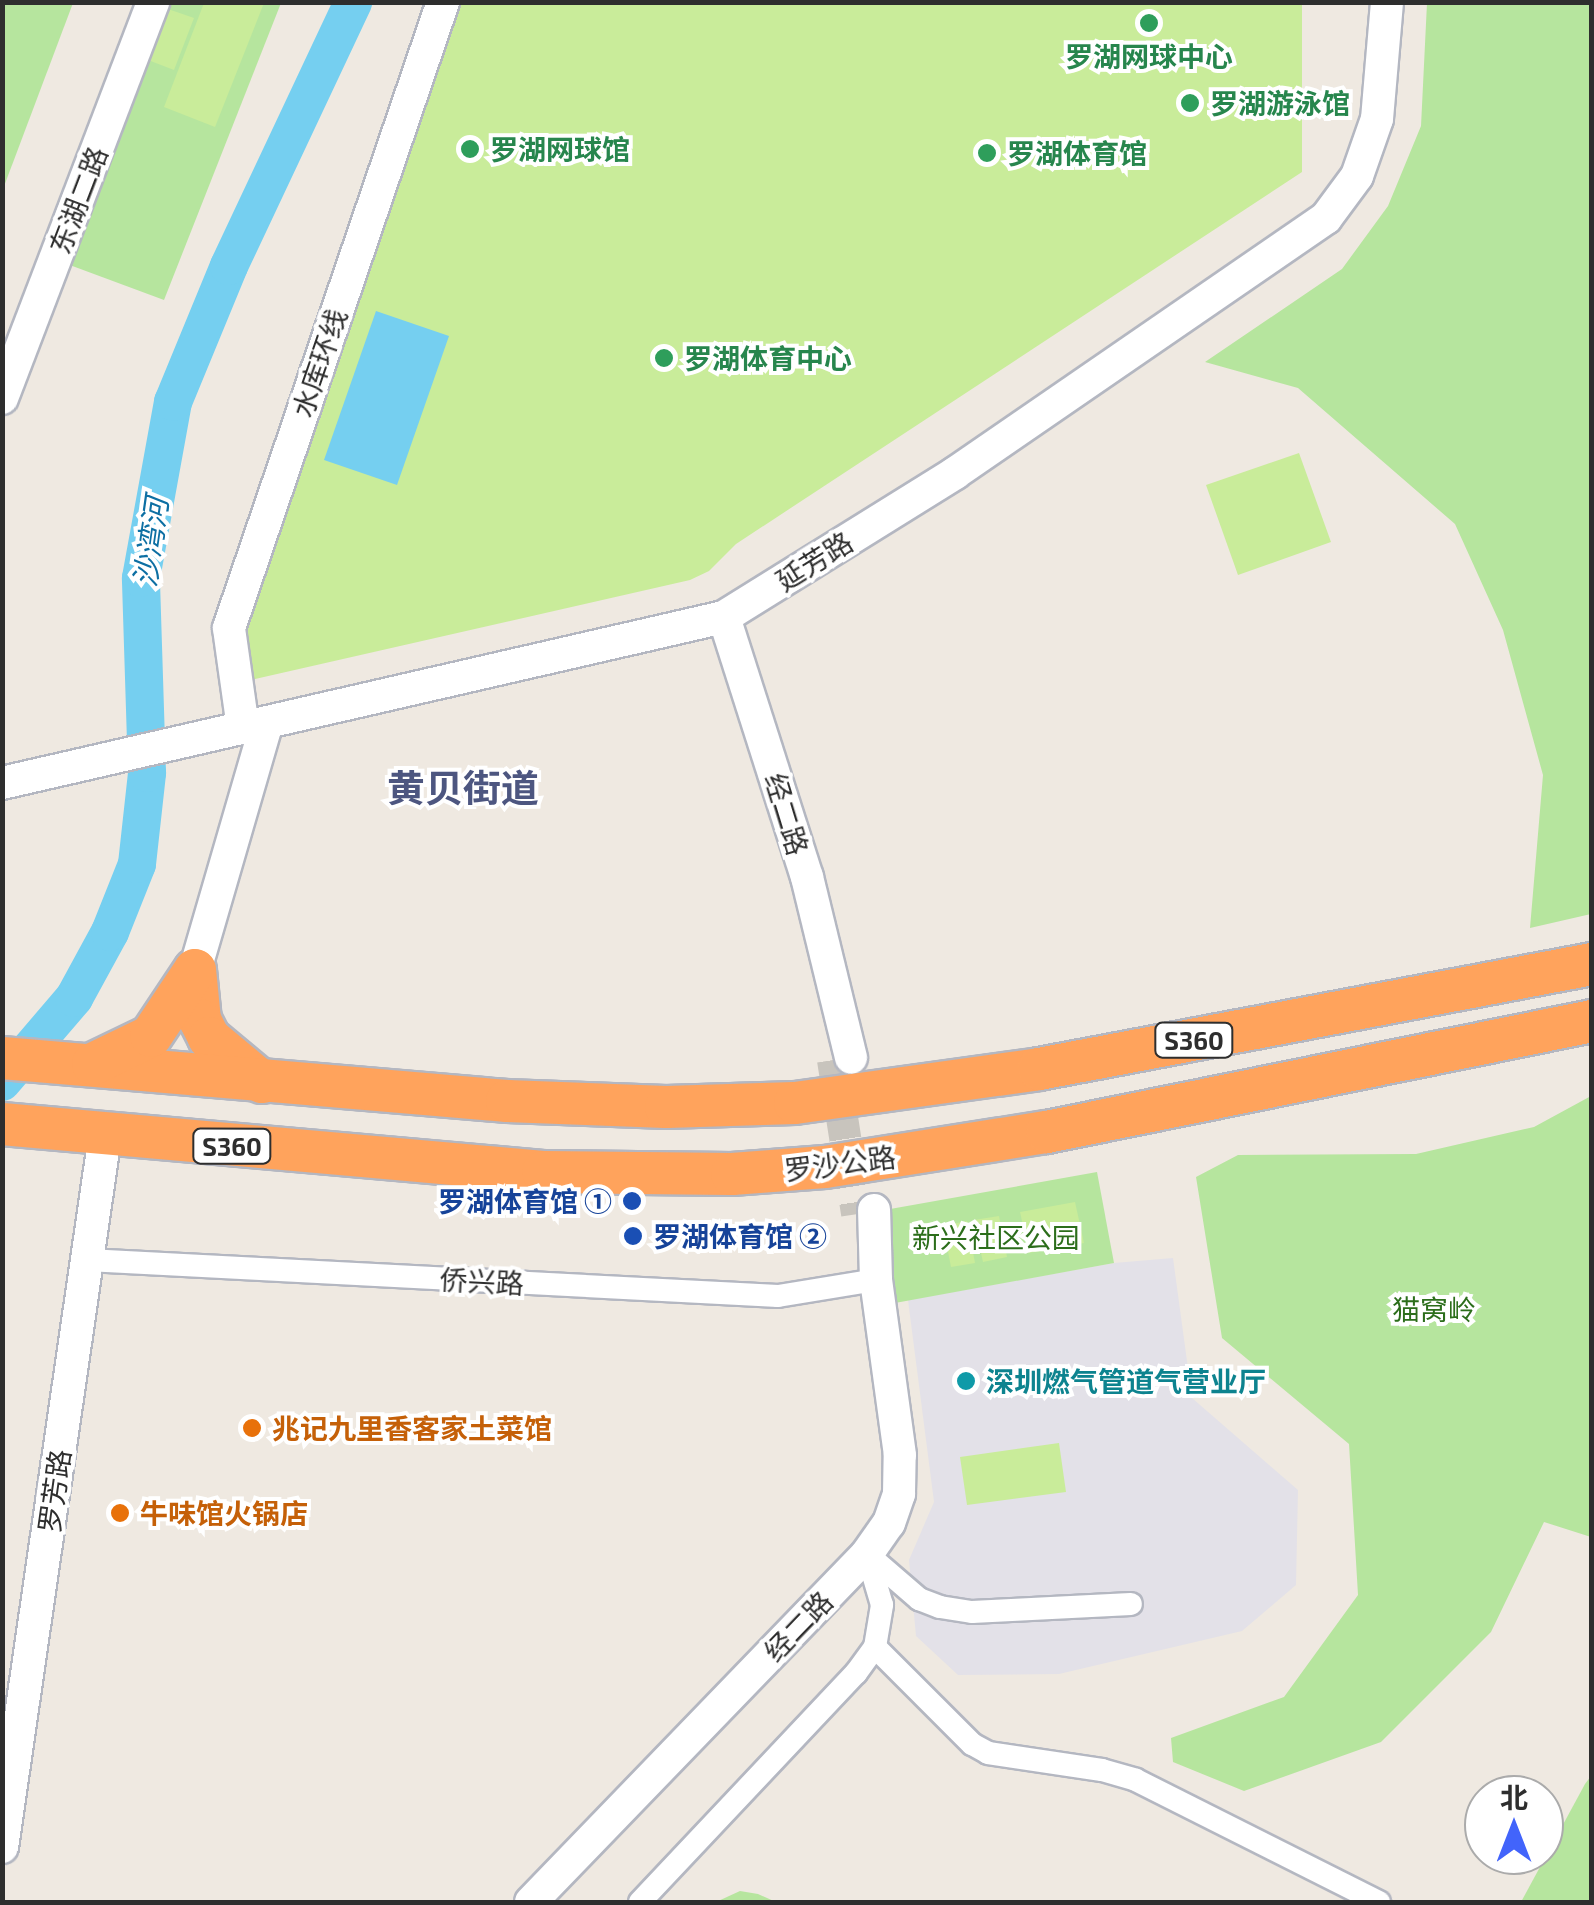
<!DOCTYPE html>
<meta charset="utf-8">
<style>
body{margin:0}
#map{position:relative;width:1594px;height:1905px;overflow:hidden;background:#efe9e1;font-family:"Exo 2","Noto Sans SC",sans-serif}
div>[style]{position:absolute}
.industrial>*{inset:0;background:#e3e1e8}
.green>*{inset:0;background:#b6e59e}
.pitch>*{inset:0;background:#c9ec9a}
.water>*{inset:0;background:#75cff0}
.river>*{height:38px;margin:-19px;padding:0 19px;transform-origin:19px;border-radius:19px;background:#75cff0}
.secondary-tunnel>*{height:32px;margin-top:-16px;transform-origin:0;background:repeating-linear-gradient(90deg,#c8c4bd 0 32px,transparent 0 48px)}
.roads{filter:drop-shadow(2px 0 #b4b7c1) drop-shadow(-2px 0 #b4b7c1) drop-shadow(0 2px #b4b7c1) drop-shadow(0 -2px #b4b7c1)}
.street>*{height:22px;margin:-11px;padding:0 11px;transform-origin:11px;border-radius:11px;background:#fff}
.secondary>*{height:32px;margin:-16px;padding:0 16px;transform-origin:16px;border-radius:16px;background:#fff}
.highway>*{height:42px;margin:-21px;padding:0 21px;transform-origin:21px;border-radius:21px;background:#ffa35c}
.dots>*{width:28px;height:28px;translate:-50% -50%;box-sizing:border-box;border:5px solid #fff;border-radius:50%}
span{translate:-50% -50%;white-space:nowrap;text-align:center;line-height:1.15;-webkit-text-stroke:8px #fff;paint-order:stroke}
.shield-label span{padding:2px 8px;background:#fff;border:2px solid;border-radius:8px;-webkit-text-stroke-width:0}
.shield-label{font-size:25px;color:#2e2e2e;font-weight:700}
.leisure-label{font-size:28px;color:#27864d;font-weight:700}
.left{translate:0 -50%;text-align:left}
.street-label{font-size:28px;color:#2e2e2e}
.transit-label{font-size:28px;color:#164399;font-weight:700}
.right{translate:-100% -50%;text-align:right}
.park-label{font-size:28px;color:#2c6e1b}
.culture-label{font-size:28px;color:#0d838f;font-weight:700}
.food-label{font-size:28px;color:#c56008;font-weight:700}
.water-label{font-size:30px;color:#0d6fa3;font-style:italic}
.district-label{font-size:38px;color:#4d5680;font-weight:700}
.frame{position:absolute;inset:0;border:5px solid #2e2e2e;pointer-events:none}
.north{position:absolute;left:1464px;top:1775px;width:100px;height:100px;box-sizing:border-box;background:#fff;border:2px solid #ababab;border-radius:50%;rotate:0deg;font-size:28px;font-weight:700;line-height:40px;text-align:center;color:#2e2e2e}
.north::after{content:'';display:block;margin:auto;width:35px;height:45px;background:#4264fb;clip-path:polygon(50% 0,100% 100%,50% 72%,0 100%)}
</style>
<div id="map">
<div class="industrial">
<i style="clip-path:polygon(1173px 1258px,1192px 1398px,1298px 1490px,1296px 1585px,1242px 1631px,1059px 1674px,958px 1675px,916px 1636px,909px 1560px,934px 1502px,908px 1300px,1114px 1263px)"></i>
</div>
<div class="green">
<i style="clip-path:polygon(3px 2px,73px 3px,3px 189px,2px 3px)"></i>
<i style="clip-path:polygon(165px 3px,281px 3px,164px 300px,67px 264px)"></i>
<i style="clip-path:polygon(1427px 3px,1591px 3px,1591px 914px,1530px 928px,1543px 775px,1503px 630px,1455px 524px,1298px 388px,1205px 362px,1342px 269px,1388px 206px,1421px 126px)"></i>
<i style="clip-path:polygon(1591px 1096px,1591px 1537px,1544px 1522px,1491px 1632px,1381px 1742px,1244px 1791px,1173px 1762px,1171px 1738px,1284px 1697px,1358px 1595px,1349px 1444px,1222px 1338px,1196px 1177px,1238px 1155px,1416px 1154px,1534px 1127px)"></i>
<i style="clip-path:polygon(1097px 1172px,1114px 1263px,895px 1303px,879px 1211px)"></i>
<i style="clip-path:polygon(1591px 1776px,1591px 1902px,1521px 1902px,1585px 1784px)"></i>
<i style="clip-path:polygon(740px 1891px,758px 1894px,776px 1902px,716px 1902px)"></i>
</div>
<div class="pitch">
<i style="clip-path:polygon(204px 3px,264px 3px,215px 127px,164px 107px)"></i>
<i style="clip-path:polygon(429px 3px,1302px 3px,1302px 172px,736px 544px,709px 571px,690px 580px,229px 685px)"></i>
<i style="clip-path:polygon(168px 9px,194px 18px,174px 70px,148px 60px)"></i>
<i style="clip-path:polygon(1299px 453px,1331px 542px,1238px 575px,1206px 485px)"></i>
<i style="clip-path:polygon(1075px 1202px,1084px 1243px,1029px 1253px,1020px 1212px)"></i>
<i style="clip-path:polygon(999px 1216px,1007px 1257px,983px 1262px,974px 1220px)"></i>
<i style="clip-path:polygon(967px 1221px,975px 1263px,951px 1267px,943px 1226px)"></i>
<i style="clip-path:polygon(1059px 1443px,1066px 1492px,967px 1505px,960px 1457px)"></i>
</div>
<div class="water">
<i style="clip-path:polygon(376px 311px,449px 336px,397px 485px,324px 460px)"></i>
</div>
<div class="river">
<i style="left:2px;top:1082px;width:111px;rotate:-49.4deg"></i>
<i style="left:74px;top:998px;width:75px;rotate:-61.4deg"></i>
<i style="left:110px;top:932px;width:73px;rotate:-68.3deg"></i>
<i style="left:137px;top:864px;width:92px;rotate:-83.7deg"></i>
<i style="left:147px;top:773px;width:195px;rotate:-91.8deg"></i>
<i style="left:141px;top:578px;width:179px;rotate:-79.7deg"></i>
<i style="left:173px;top:402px;width:147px;rotate:-67.6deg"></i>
<i style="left:229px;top:266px;width:292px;rotate:-64.8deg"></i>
</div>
<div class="secondary-tunnel">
<i style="left:833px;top:1060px;width:156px;rotate:81.1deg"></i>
</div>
<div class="roads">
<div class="street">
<i style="left:87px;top:1260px;width:692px;rotate:2.98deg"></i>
<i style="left:778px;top:1296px;width:99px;rotate:-9.3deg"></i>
<i style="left:867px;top:1554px;width:69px;rotate:40.9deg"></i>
<i style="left:919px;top:1599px;width:22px;rotate:21deg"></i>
<i style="left:940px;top:1607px;width:32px;rotate:9deg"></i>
<i style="left:972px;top:1612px;width:159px;rotate:-2.9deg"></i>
<i style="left:875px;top:1647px;width:137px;rotate:45deg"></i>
<i style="left:972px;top:1744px;width:18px;rotate:29deg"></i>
<i style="left:988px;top:1753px;width:115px;rotate:8.5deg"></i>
<i style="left:1102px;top:1770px;width:35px;rotate:16deg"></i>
<i style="left:1136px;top:1780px;width:272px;rotate:26.7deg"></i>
<i style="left:640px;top:1902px;width:315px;rotate:-46.7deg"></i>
<i style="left:856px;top:1673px;width:32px;rotate:-54deg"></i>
<i style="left:875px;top:1647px;width:43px;rotate:-80.5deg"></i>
<i style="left:882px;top:1605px;width:53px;rotate:-106.4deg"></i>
</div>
<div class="secondary">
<i style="left:2px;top:398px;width:424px;rotate:-69.1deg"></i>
<i style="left:724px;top:617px;width:273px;rotate:72.3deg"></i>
<i style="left:807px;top:877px;width:186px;rotate:76.3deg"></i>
<i style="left:243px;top:728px;width:101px;rotate:-98deg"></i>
<i style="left:229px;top:628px;width:662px;rotate:-71.13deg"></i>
<i style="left:2px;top:783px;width:741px;rotate:-12.95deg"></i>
<i style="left:724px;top:617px;width:272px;rotate:-31.9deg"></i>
<i style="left:955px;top:473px;width:450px;rotate:-34.5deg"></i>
<i style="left:1326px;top:218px;width:52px;rotate:-53.6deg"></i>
<i style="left:1357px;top:176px;width:60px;rotate:-70.7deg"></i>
<i style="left:1377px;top:119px;width:117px;rotate:-85.1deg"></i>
<i style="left:195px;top:970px;width:258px;rotate:-73.8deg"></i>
<i style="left:2px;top:1847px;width:718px;rotate:-81.76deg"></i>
<i style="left:531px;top:1902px;width:484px;rotate:-46deg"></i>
<i style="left:867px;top:1554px;width:38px;rotate:-55deg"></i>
<i style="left:889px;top:1523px;width:31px;rotate:-71deg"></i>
<i style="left:899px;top:1494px;width:39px;rotate:-89deg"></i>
<i style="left:900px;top:1455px;width:177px;rotate:-97.8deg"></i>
<i style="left:876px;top:1280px;width:70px;rotate:-91.6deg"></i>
</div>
<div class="highway">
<i style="left:195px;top:970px;width:50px;rotate:84.3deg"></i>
<i style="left:200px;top:1020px;width:20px;rotate:63deg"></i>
<i style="left:209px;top:1038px;width:69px;rotate:39.7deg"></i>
<i style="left:2px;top:1058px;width:507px;rotate:4.87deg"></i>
<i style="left:507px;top:1101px;width:159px;rotate:2.2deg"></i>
<i style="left:666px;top:1107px;width:129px;rotate:-1.8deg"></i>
<i style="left:795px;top:1103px;width:246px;rotate:-7.9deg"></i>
<i style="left:1039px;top:1069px;width:563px;rotate:-10.75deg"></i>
<i style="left:93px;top:1064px;width:64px;rotate:-25.8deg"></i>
<i style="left:151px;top:1036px;width:79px;rotate:-56.3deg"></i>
<i style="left:2px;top:1124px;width:543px;rotate:5.07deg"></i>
<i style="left:543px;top:1172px;width:189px;rotate:0.6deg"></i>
<i style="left:732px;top:1174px;width:93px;rotate:-4.3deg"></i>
<i style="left:825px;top:1167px;width:225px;rotate:-9deg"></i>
<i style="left:1047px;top:1132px;width:556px;rotate:-11.51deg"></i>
</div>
</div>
<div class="dots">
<i style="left:1149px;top:23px;background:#2e9e5b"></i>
<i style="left:1190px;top:103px;background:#2e9e5b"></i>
<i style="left:470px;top:149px;background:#2e9e5b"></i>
<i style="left:987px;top:153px;background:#2e9e5b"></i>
<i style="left:664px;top:358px;background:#2e9e5b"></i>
<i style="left:632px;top:1201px;background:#1a4fb4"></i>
<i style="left:633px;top:1236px;background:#1a4fb4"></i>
<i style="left:966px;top:1381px;background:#0f9aa8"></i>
<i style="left:252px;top:1428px;background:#e8710a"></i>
<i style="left:120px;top:1513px;background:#e8710a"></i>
</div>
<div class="shield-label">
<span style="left:1194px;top:1040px">S360</span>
<span style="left:232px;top:1146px">S360</span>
</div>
<div class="leisure-label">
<span style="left:1149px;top:56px">罗湖网球中心</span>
<span class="left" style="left:1210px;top:103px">罗湖游泳馆</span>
<span class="left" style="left:490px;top:149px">罗湖网球馆</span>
<span class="left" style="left:1007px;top:153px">罗湖体育馆</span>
<span class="left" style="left:684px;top:358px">罗湖体育中心</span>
</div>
<div class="street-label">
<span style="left:78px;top:200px;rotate:-69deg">东湖二路</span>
<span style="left:319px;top:363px;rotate:-71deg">水库环线</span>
<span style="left:814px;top:561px;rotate:-32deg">延芳路</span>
<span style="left:787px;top:814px;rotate:73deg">经二路</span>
<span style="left:840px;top:1163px;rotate:-7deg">罗沙公路</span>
<span style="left:482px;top:1281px;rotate:3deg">侨兴路</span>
<span style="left:54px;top:1491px;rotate:-82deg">罗芳路</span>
<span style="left:798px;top:1626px;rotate:-46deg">经二路</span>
</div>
<div class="transit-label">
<span class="right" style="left:612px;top:1201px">罗湖体育馆 ①</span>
<span class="left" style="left:653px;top:1236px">罗湖体育馆 ②</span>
</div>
<div class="park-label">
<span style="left:996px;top:1237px">新兴社区公园</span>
<span style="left:1434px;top:1309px">猫窝岭</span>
</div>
<div class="culture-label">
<span class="left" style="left:986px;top:1381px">深圳燃气管道气营业厅</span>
</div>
<div class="food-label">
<span class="left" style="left:272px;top:1428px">兆记九里香客家土菜馆</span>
<span class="left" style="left:140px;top:1513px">牛味馆火锅店</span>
</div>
<div class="water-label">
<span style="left:150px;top:542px;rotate:-82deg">沙湾河</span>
</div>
<div class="district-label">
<span style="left:463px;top:788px">黄贝街道</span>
</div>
<div class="frame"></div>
<div class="north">北</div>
</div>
